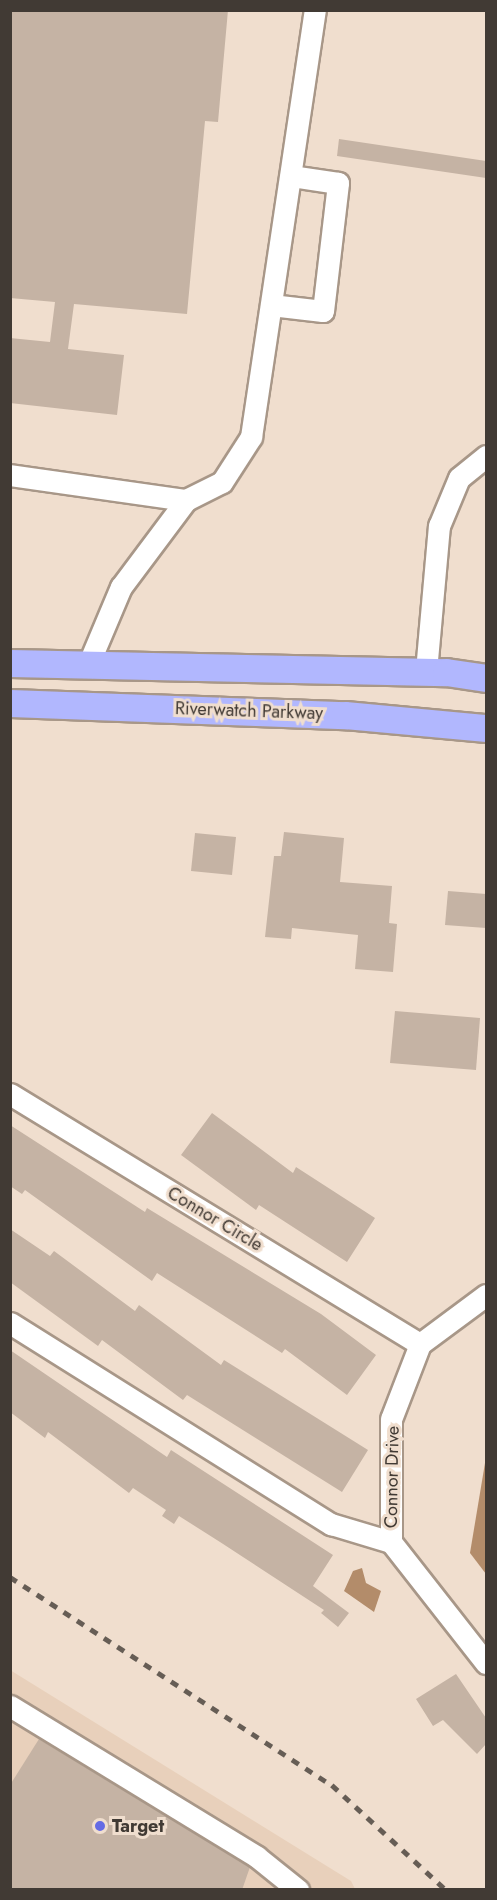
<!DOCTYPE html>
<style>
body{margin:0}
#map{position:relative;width:497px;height:1900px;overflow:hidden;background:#f0dece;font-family:Jost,sans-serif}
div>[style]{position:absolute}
.built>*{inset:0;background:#e8d0bb}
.water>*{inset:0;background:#b38c6a}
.building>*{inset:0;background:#c5b3a4}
.roads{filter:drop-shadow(2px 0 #a89788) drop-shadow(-2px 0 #a89788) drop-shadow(0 2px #a89788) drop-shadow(0 -2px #a89788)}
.minor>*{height:21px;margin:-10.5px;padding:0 10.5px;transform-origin:10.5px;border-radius:10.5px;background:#fff}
.major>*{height:27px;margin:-13.5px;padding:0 13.5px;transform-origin:13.5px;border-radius:13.5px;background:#b1b7fe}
.rail>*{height:4.5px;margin-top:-2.25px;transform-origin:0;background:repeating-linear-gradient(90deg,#665d55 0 8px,transparent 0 16px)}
.dots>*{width:16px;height:16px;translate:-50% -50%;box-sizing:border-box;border:3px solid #f0dece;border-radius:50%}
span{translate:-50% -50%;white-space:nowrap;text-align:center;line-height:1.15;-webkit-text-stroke:6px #f0dece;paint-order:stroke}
.street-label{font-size:18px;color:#413a34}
.poi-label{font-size:18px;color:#413a34;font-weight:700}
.left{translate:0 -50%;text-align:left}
.frame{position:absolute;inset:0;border:12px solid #413a34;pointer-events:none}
</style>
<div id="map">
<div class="built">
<i style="clip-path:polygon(10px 1670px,351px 1881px,355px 1889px,11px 1889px)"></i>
</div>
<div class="water">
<i style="clip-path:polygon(486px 1457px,486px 1574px,470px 1553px)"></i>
<i style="clip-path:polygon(362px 1568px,366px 1583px,381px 1591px,374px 1612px,344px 1591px,353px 1571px)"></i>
</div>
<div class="building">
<i style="clip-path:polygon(10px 10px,228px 10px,218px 122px,205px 121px,187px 314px,74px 304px,68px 349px,124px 355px,117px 415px,10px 403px,10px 338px,50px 342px,55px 302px,10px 298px)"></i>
<i style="clip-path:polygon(339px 139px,486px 161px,486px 178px,337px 156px)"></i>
<i style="clip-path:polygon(284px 832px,344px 838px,340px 882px,392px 886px,389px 923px,397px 924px,393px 972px,355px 969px,358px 935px,292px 928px,291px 939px,265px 937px,274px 856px,281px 856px)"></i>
<i style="clip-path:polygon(195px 833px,236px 837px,232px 875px,191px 871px)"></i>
<i style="clip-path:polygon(448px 891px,486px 894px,486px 928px,445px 925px)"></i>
<i style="clip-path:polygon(395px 1011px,480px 1018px,476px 1070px,390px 1063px)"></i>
<i style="clip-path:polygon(212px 1113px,293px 1173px,296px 1167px,375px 1218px,347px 1262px,259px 1205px,256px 1210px,181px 1155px)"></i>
<i style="clip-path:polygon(10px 1125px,145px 1212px,147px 1208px,321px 1314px,376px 1355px,347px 1395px,285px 1349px,282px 1353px,157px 1273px,152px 1281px,25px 1190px,22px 1194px,10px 1186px)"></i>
<i style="clip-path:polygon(10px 1229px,50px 1256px,54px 1251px,135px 1311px,139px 1305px,221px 1365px,224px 1360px,368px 1450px,342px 1492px,187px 1395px,183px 1400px,102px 1340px,98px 1346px,10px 1282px)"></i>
<i style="clip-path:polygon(10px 1350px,167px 1457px,171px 1450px,333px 1555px,313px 1586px,349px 1613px,338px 1627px,321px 1613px,324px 1610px,220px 1542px,179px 1516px,174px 1524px,162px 1516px,166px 1510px,133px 1488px,129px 1493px,48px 1432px,45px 1438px,10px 1412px)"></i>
<i style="clip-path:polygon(456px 1674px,486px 1718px,486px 1744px,477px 1754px,443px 1720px,433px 1726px,416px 1699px)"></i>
<i style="clip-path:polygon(39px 1739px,250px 1867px,242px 1890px,10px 1890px,10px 1785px)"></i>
</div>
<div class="roads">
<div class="minor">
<i style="left:271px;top:305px;width:52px;rotate:6.6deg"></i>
<i style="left:323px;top:311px;width:129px;rotate:-83.3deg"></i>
<i style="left:338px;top:183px;width:48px;rotate:-171.5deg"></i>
<i style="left:10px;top:475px;width:178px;rotate:8.1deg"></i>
<i style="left:88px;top:665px;width:85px;rotate:-67.1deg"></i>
<i style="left:121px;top:587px;width:109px;rotate:-53.2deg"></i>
<i style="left:186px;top:500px;width:40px;rotate:-26.6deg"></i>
<i style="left:222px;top:482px;width:54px;rotate:-57.2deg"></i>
<i style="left:251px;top:437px;width:432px;rotate:-81.5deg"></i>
<i style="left:426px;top:671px;width:146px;rotate:-84.9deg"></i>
<i style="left:439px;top:526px;width:52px;rotate:-67.4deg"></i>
<i style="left:459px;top:478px;width:35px;rotate:-39deg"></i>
<i style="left:10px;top:1094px;width:480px;rotate:31.4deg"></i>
<i style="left:486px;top:1295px;width:82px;rotate:143.4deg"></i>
<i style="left:420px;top:1344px;width:80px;rotate:111.1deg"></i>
<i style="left:391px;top:1419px;width:123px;rotate:90deg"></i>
<i style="left:391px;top:1542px;width:154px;rotate:51.9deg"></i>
<i style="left:10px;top:1323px;width:379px;rotate:32.1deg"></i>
<i style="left:331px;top:1524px;width:63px;rotate:16.7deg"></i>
<i style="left:10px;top:1706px;width:289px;rotate:31.4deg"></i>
<i style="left:257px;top:1857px;width:53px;rotate:38.8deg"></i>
</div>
<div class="major">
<i style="left:10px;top:663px;width:436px;rotate:1.2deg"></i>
<i style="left:446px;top:672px;width:40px;rotate:8.5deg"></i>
<i style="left:10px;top:703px;width:335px;rotate:2.1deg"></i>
<i style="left:345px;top:715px;width:142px;rotate:5.3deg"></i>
</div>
</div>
<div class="rail">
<i style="left:10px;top:1577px;width:383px;rotate:32.9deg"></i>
<i style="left:332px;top:1785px;width:155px;rotate:42.6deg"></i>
</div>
<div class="dots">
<i style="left:100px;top:1826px;background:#656be4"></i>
</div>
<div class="street-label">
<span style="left:249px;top:711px;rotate:2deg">Riverwatch Parkway</span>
<span style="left:215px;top:1219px;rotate:31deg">Connor Circle</span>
<span style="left:392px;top:1477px;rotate:-89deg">Connor Drive</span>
</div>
<div class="poi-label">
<span class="left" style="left:112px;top:1826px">Target</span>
</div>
<div class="frame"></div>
</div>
